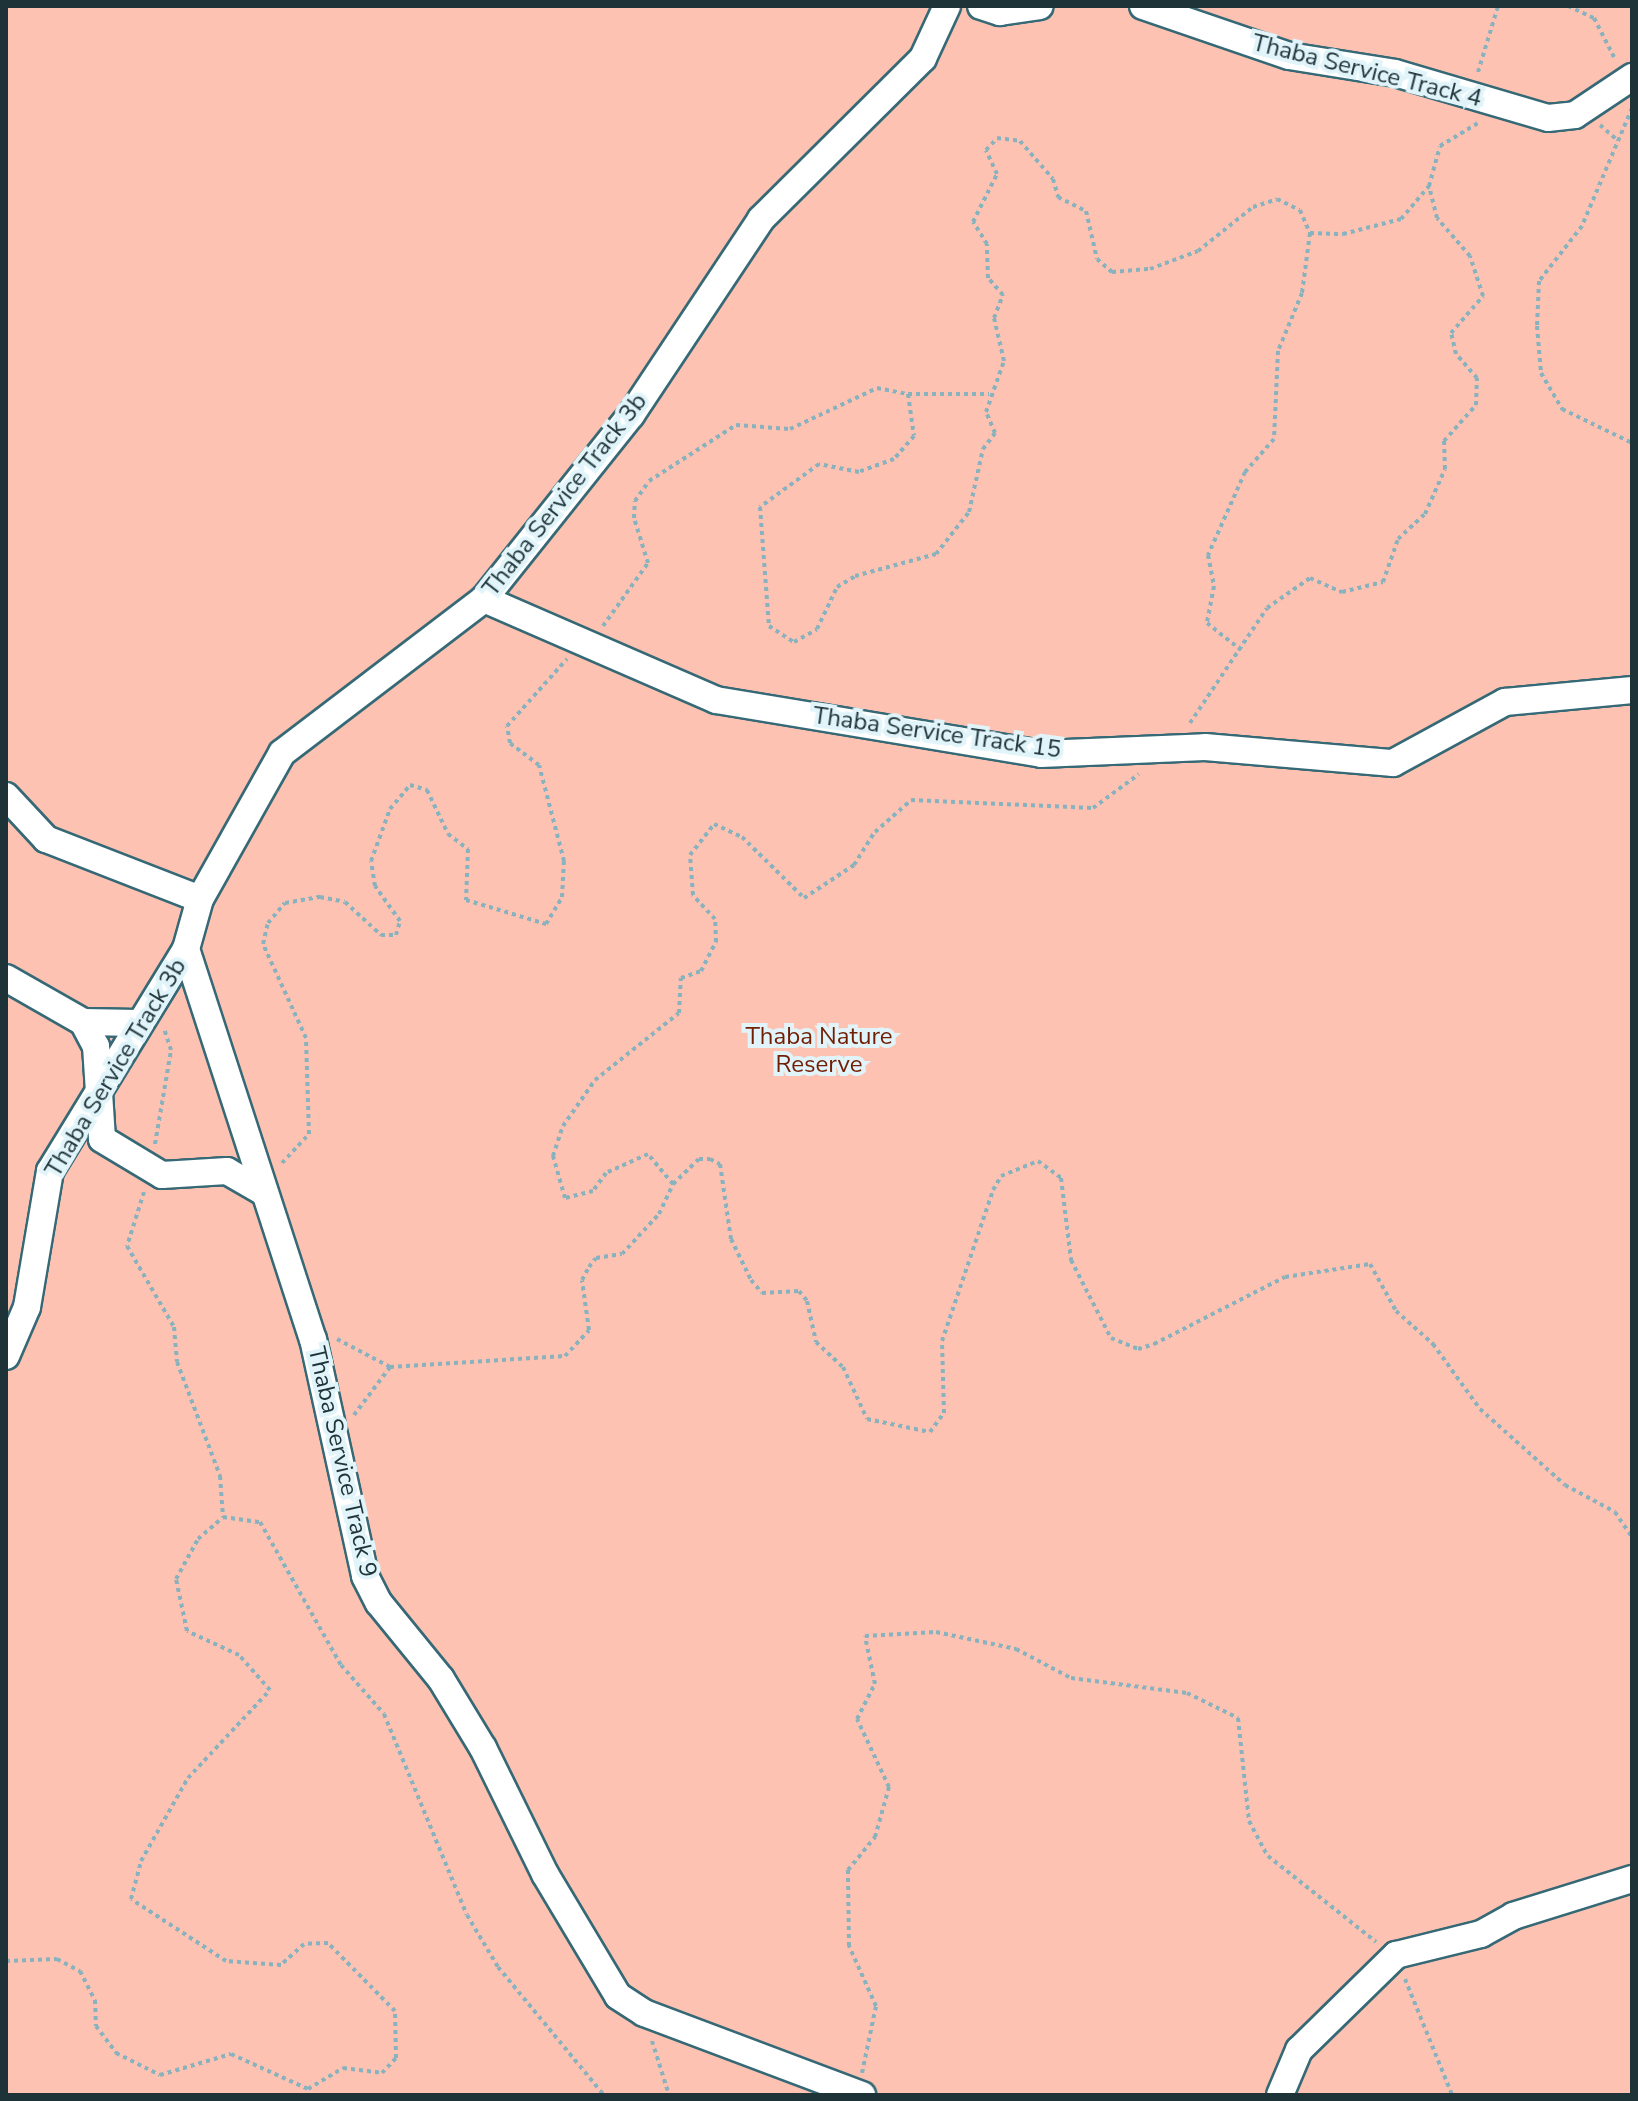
<!DOCTYPE html>
<style>
body{margin:0}
#map{position:relative;width:1638px;height:2101px;overflow:hidden;background:#b8edfc;font-family:"Nunito Sans",sans-serif}
div>[style]{position:absolute}
.green>*{inset:0;background:#fdc2b1}
.path>*{height:4px;margin-top:-2px;transform-origin:0;background:repeating-linear-gradient(90deg,#87b2be 0 4px,transparent 0 8px)}
.roads{filter:drop-shadow(2px 0 #366976) drop-shadow(-2px 0 #366976) drop-shadow(0 2px #366976) drop-shadow(0 -2px #366976)}
.street>*{height:26px;margin:-13px;padding:0 13px;transform-origin:13px;border-radius:13px;background:#fff}
span{translate:-50% -50%;white-space:nowrap;text-align:center;line-height:1.15;-webkit-text-stroke:8px #e0f4fa;paint-order:stroke}
.street-label{font-size:24px;color:#1d3338}
.park-label{font-size:24px;color:#721e04}
.frame{position:absolute;inset:0;border:8px solid #1d3338;pointer-events:none}
</style>
<div id="map">
<div class="green">
<i style="clip-path:polygon(6px 6px,1632px 6px,1632px 2095px,6px 2095px)"></i>
</div>
<div class="path">
<i style="left:1568px;top:6px;width:29px;rotate:25deg"></i>
<i style="left:1594px;top:18px;width:46px;rotate:62.9deg"></i>
<i style="left:1478px;top:72px;width:69px;rotate:-73.1deg"></i>
<i style="left:1632px;top:108px;width:128px;rotate:113deg"></i>
<i style="left:1582px;top:226px;width:70px;rotate:128deg"></i>
<i style="left:1539px;top:281px;width:45px;rotate:92.5deg"></i>
<i style="left:1537px;top:326px;width:47px;rotate:85.1deg"></i>
<i style="left:1541px;top:373px;width:42px;rotate:59.7deg"></i>
<i style="left:1562px;top:409px;width:78px;rotate:25.9deg"></i>
<i style="left:1600px;top:125px;width:21px;rotate:41deg"></i>
<i style="left:1310px;top:233px;width:33px;rotate:2deg"></i>
<i style="left:1343px;top:234px;width:60px;rotate:-14.5deg"></i>
<i style="left:1401px;top:219px;width:43px;rotate:-49.7deg"></i>
<i style="left:908px;top:394px;width:81px"></i>
<i style="left:603px;top:626px;width:77px;rotate:-54.5deg"></i>
<i style="left:648px;top:563px;width:47px;rotate:-107.3deg"></i>
<i style="left:634px;top:518px;width:17px;rotate:-87deg"></i>
<i style="left:635px;top:501px;width:24px;rotate:-55deg"></i>
<i style="left:649px;top:481px;width:103px;rotate:-32.8deg"></i>
<i style="left:736px;top:425px;width:54px;rotate:4.2deg"></i>
<i style="left:790px;top:429px;width:96px;rotate:-25.2deg"></i>
<i style="left:877px;top:388px;width:32px;rotate:11deg"></i>
<i style="left:908px;top:394px;width:42px;rotate:81.9deg"></i>
<i style="left:914px;top:436px;width:30px;rotate:131deg"></i>
<i style="left:894px;top:459px;width:37px;rotate:160deg"></i>
<i style="left:859px;top:472px;width:41px;rotate:-168.7deg"></i>
<i style="left:819px;top:464px;width:73px;rotate:143.9deg"></i>
<i style="left:760px;top:507px;width:119px;rotate:85.7deg"></i>
<i style="left:769px;top:626px;width:30px;rotate:33deg"></i>
<i style="left:794px;top:642px;width:26px;rotate:-29deg"></i>
<i style="left:817px;top:629px;width:47px;rotate:-64.5deg"></i>
<i style="left:837px;top:587px;width:21px;rotate:-31deg"></i>
<i style="left:855px;top:576px;width:84px;rotate:-15.2deg"></i>
<i style="left:936px;top:554px;width:53px;rotate:-51.8deg"></i>
<i style="left:969px;top:512px;width:65px;rotate:-77.5deg"></i>
<i style="left:983px;top:449px;width:20px;rotate:-53deg"></i>
<i style="left:995px;top:433px;width:23px;rotate:-113deg"></i>
<i style="left:986px;top:412px;width:54px;rotate:-70.6deg"></i>
<i style="left:1004px;top:361px;width:44px;rotate:-103.1deg"></i>
<i style="left:994px;top:318px;width:25px;rotate:-69deg"></i>
<i style="left:1003px;top:295px;width:23px;rotate:-131deg"></i>
<i style="left:988px;top:278px;width:34px;rotate:-92deg"></i>
<i style="left:987px;top:244px;width:26px;rotate:-122deg"></i>
<i style="left:973px;top:222px;width:54px;rotate:-63.4deg"></i>
<i style="left:997px;top:174px;width:26px;rotate:-115deg"></i>
<i style="left:986px;top:150px;width:16px;rotate:-47deg"></i>
<i style="left:997px;top:138px;width:23px;rotate:7deg"></i>
<i style="left:1020px;top:141px;width:50px;rotate:49deg"></i>
<i style="left:1053px;top:179px;width:19px;rotate:74deg"></i>
<i style="left:1058px;top:197px;width:31px;rotate:27deg"></i>
<i style="left:1086px;top:211px;width:49px;rotate:77.1deg"></i>
<i style="left:1097px;top:259px;width:20px;rotate:41deg"></i>
<i style="left:1112px;top:272px;width:38px;rotate:-5deg"></i>
<i style="left:1150px;top:269px;width:51px;rotate:-20.6deg"></i>
<i style="left:1198px;top:251px;width:70px;rotate:-38.7deg"></i>
<i style="left:1253px;top:207px;width:25px;rotate:-18deg"></i>
<i style="left:1277px;top:199px;width:25px;rotate:26deg"></i>
<i style="left:1300px;top:210px;width:25px;rotate:67deg"></i>
<i style="left:1310px;top:233px;width:61px;rotate:97.6deg"></i>
<i style="left:1302px;top:293px;width:63px;rotate:112.5deg"></i>
<i style="left:1278px;top:351px;width:88px;rotate:92.6deg"></i>
<i style="left:1274px;top:439px;width:44px;rotate:131.3deg"></i>
<i style="left:1245px;top:472px;width:91px;rotate:114deg"></i>
<i style="left:1208px;top:555px;width:32px;rotate:79deg"></i>
<i style="left:1214px;top:586px;width:38px;rotate:101deg"></i>
<i style="left:1207px;top:623px;width:43px;rotate:38.5deg"></i>
<i style="left:1190px;top:723px;width:138px;rotate:-56.2deg"></i>
<i style="left:1267px;top:608px;width:52px;rotate:-34.9deg"></i>
<i style="left:1310px;top:578px;width:35px;rotate:24deg"></i>
<i style="left:1342px;top:592px;width:42px;rotate:-13.7deg"></i>
<i style="left:1383px;top:582px;width:46px;rotate:-70.8deg"></i>
<i style="left:1398px;top:539px;width:37px;rotate:-43deg"></i>
<i style="left:1425px;top:514px;width:49px;rotate:-66deg"></i>
<i style="left:1445px;top:469px;width:28px;rotate:-92deg"></i>
<i style="left:1444px;top:441px;width:48px;rotate:-48.4deg"></i>
<i style="left:1476px;top:405px;width:27px;rotate:-88deg"></i>
<i style="left:1477px;top:378px;width:32px;rotate:-131deg"></i>
<i style="left:1456px;top:354px;width:22px;rotate:-103deg"></i>
<i style="left:1451px;top:333px;width:49px;rotate:-49.1deg"></i>
<i style="left:1483px;top:296px;width:42px;rotate:-108deg"></i>
<i style="left:1470px;top:256px;width:50px;rotate:-131deg"></i>
<i style="left:1437px;top:218px;width:33px;rotate:-104deg"></i>
<i style="left:1429px;top:186px;width:41px;rotate:-74.6deg"></i>
<i style="left:1440px;top:146px;width:44px;rotate:-31.2deg"></i>
<i style="left:155px;top:1144px;width:95px;rotate:-80.3deg"></i>
<i style="left:171px;top:1050px;width:23px;rotate:-108deg"></i>
<i style="left:282px;top:1163px;width:40px;rotate:-47deg"></i>
<i style="left:309px;top:1134px;width:96px;rotate:-91.8deg"></i>
<i style="left:306px;top:1038px;width:103px;rotate:-114.6deg"></i>
<i style="left:263px;top:944px;width:22px;rotate:-77deg"></i>
<i style="left:268px;top:923px;width:26px;rotate:-50deg"></i>
<i style="left:285px;top:903px;width:36px;rotate:-10deg"></i>
<i style="left:320px;top:897px;width:25px;rotate:11deg"></i>
<i style="left:345px;top:902px;width:49px;rotate:42.5deg"></i>
<i style="left:381px;top:935px;width:15px"></i>
<i style="left:396px;top:935px;width:15px;rotate:-74deg"></i>
<i style="left:400px;top:921px;width:43px;rotate:-125.5deg"></i>
<i style="left:375px;top:886px;width:25px;rotate:-99deg"></i>
<i style="left:371px;top:861px;width:55px;rotate:-69.9deg"></i>
<i style="left:390px;top:809px;width:31px;rotate:-50deg"></i>
<i style="left:410px;top:785px;width:18px;rotate:16deg"></i>
<i style="left:427px;top:790px;width:49px;rotate:64.5deg"></i>
<i style="left:448px;top:834px;width:25px;rotate:37deg"></i>
<i style="left:468px;top:849px;width:51px;rotate:92.2deg"></i>
<i style="left:466px;top:900px;width:84px;rotate:16.7deg"></i>
<i style="left:546px;top:924px;width:31px;rotate:-59deg"></i>
<i style="left:562px;top:897px;width:36px;rotate:-87deg"></i>
<i style="left:564px;top:861px;width:99px;rotate:-104.6deg"></i>
<i style="left:539px;top:765px;width:36px;rotate:-143deg"></i>
<i style="left:510px;top:743px;width:17px;rotate:-100deg"></i>
<i style="left:507px;top:726px;width:90px;rotate:-48.2deg"></i>
<i style="left:673px;top:1184px;width:39px;rotate:-130deg"></i>
<i style="left:648px;top:1154px;width:46px;rotate:155.7deg"></i>
<i style="left:606px;top:1173px;width:22px;rotate:126deg"></i>
<i style="left:593px;top:1191px;width:29px;rotate:166deg"></i>
<i style="left:565px;top:1198px;width:44px;rotate:-105.9deg"></i>
<i style="left:553px;top:1156px;width:32px;rotate:-72deg"></i>
<i style="left:563px;top:1126px;width:56px;rotate:-55.2deg"></i>
<i style="left:595px;top:1080px;width:107px;rotate:-38.6deg"></i>
<i style="left:679px;top:1013px;width:35px;rotate:-87deg"></i>
<i style="left:681px;top:978px;width:21px;rotate:-19deg"></i>
<i style="left:701px;top:971px;width:33px;rotate:-63deg"></i>
<i style="left:716px;top:942px;width:23px;rotate:-92deg"></i>
<i style="left:715px;top:919px;width:33px;rotate:-133deg"></i>
<i style="left:693px;top:895px;width:40px;rotate:-94.3deg"></i>
<i style="left:690px;top:855px;width:39px;rotate:-52deg"></i>
<i style="left:714px;top:824px;width:31px;rotate:25deg"></i>
<i style="left:742px;top:837px;width:87px;rotate:44.5deg"></i>
<i style="left:804px;top:898px;width:60px;rotate:-33.4deg"></i>
<i style="left:854px;top:865px;width:39px;rotate:-58deg"></i>
<i style="left:875px;top:832px;width:48px;rotate:-41.6deg"></i>
<i style="left:911px;top:800px;width:182px;rotate:2.5deg"></i>
<i style="left:1093px;top:808px;width:57px;rotate:-36.5deg"></i>
<i style="left:144px;top:1192px;width:57px;rotate:107.5deg"></i>
<i style="left:127px;top:1246px;width:94px;rotate:59.9deg"></i>
<i style="left:174px;top:1327px;width:35px;rotate:85deg"></i>
<i style="left:177px;top:1362px;width:122px;rotate:69.3deg"></i>
<i style="left:220px;top:1476px;width:41px;rotate:85.8deg"></i>
<i style="left:337px;top:1339px;width:60px;rotate:27.8deg"></i>
<i style="left:390px;top:1367px;width:175px;rotate:-3.6deg"></i>
<i style="left:565px;top:1356px;width:35px;rotate:-47deg"></i>
<i style="left:589px;top:1330px;width:50px;rotate:-98deg"></i>
<i style="left:582px;top:1280px;width:15px;rotate:-62deg"></i>
<i style="left:589px;top:1267px;width:11px;rotate:-52deg"></i>
<i style="left:596px;top:1258px;width:26px;rotate:-9deg"></i>
<i style="left:622px;top:1254px;width:54px;rotate:-47.2deg"></i>
<i style="left:659px;top:1214px;width:33px;rotate:-65deg"></i>
<i style="left:673px;top:1184px;width:36px;rotate:-44deg"></i>
<i style="left:699px;top:1159px;width:11px"></i>
<i style="left:710px;top:1159px;width:11px;rotate:27deg"></i>
<i style="left:720px;top:1164px;width:76px;rotate:81.7deg"></i>
<i style="left:731px;top:1239px;width:46px;rotate:64deg"></i>
<i style="left:751px;top:1280px;width:17px;rotate:50deg"></i>
<i style="left:762px;top:1293px;width:37px;rotate:-3deg"></i>
<i style="left:799px;top:1291px;width:13px;rotate:51deg"></i>
<i style="left:807px;top:1301px;width:42px;rotate:77.6deg"></i>
<i style="left:816px;top:1342px;width:37px;rotate:43deg"></i>
<i style="left:843px;top:1367px;width:57px;rotate:65.2deg"></i>
<i style="left:867px;top:1419px;width:64px;rotate:11.7deg"></i>
<i style="left:930px;top:1432px;width:24px;rotate:-54deg"></i>
<i style="left:944px;top:1413px;width:72px;rotate:-91.6deg"></i>
<i style="left:942px;top:1341px;width:159px;rotate:-71.3deg"></i>
<i style="left:993px;top:1190px;width:16px;rotate:-60deg"></i>
<i style="left:1001px;top:1176px;width:40px;rotate:-22deg"></i>
<i style="left:1038px;top:1161px;width:29px;rotate:36deg"></i>
<i style="left:1061px;top:1178px;width:83px;rotate:83deg"></i>
<i style="left:1071px;top:1260px;width:88px;rotate:62.9deg"></i>
<i style="left:1111px;top:1338px;width:29px;rotate:22deg"></i>
<i style="left:1138px;top:1349px;width:17px;rotate:-17deg"></i>
<i style="left:1154px;top:1344px;width:147px;rotate:-27.1deg"></i>
<i style="left:1285px;top:1277px;width:86px;rotate:-8.7deg"></i>
<i style="left:1370px;top:1264px;width:54px;rotate:61deg"></i>
<i style="left:1396px;top:1311px;width:50px;rotate:41.7deg"></i>
<i style="left:1433px;top:1344px;width:80px;rotate:54.1deg"></i>
<i style="left:1480px;top:1409px;width:114px;rotate:41.8deg"></i>
<i style="left:1565px;top:1485px;width:57px;rotate:28.4deg"></i>
<i style="left:1615px;top:1512px;width:30px;rotate:56deg"></i>
<i style="left:354px;top:1415px;width:60px;rotate:-53.1deg"></i>
<i style="left:6px;top:1961px;width:51px;rotate:-2.2deg"></i>
<i style="left:57px;top:1959px;width:26px;rotate:28deg"></i>
<i style="left:80px;top:1971px;width:33px;rotate:63deg"></i>
<i style="left:95px;top:2000px;width:26px;rotate:88deg"></i>
<i style="left:96px;top:2026px;width:34px;rotate:53deg"></i>
<i style="left:116px;top:2053px;width:49px;rotate:26.6deg"></i>
<i style="left:160px;top:2075px;width:74px;rotate:-16.5deg"></i>
<i style="left:231px;top:2054px;width:85px;rotate:24.4deg"></i>
<i style="left:308px;top:2089px;width:41px;rotate:-31deg"></i>
<i style="left:343px;top:2068px;width:39px;rotate:7deg"></i>
<i style="left:382px;top:2073px;width:21px;rotate:-47deg"></i>
<i style="left:396px;top:2058px;width:47px;rotate:-91.2deg"></i>
<i style="left:395px;top:2011px;width:95px;rotate:-134.6deg"></i>
<i style="left:328px;top:1943px;width:24px;rotate:178deg"></i>
<i style="left:304px;top:1944px;width:31px;rotate:138deg"></i>
<i style="left:281px;top:1965px;width:55px;rotate:-175.8deg"></i>
<i style="left:226px;top:1961px;width:113px;rotate:-146.9deg"></i>
<i style="left:131px;top:1899px;width:39px;rotate:-75deg"></i>
<i style="left:141px;top:1861px;width:95px;rotate:-60.5deg"></i>
<i style="left:188px;top:1778px;width:120px;rotate:-47deg"></i>
<i style="left:270px;top:1690px;width:47px;rotate:-131.5deg"></i>
<i style="left:239px;top:1655px;width:57px;rotate:-155.2deg"></i>
<i style="left:187px;top:1631px;width:53px;rotate:-101.9deg"></i>
<i style="left:176px;top:1579px;width:46px;rotate:-61.2deg"></i>
<i style="left:198px;top:1539px;width:33px;rotate:-41deg"></i>
<i style="left:223px;top:1517px;width:37px;rotate:8deg"></i>
<i style="left:260px;top:1522px;width:164px;rotate:60.5deg"></i>
<i style="left:341px;top:1665px;width:65px;rotate:48.7deg"></i>
<i style="left:384px;top:1714px;width:217px;rotate:67.6deg"></i>
<i style="left:467px;top:1915px;width:61px;rotate:59.2deg"></i>
<i style="left:498px;top:1967px;width:166px;rotate:50.4deg"></i>
<i style="left:1405px;top:1979px;width:125px;rotate:67.9deg"></i>
<i style="left:652px;top:2041px;width:57px;rotate:72.5deg"></i>
<i style="left:862px;top:2073px;width:68px;rotate:-78.2deg"></i>
<i style="left:876px;top:2006px;width:66px;rotate:-114.2deg"></i>
<i style="left:849px;top:1946px;width:76px;rotate:-90.8deg"></i>
<i style="left:848px;top:1870px;width:43px;rotate:-50.7deg"></i>
<i style="left:875px;top:1837px;width:52px;rotate:-74.4deg"></i>
<i style="left:889px;top:1787px;width:75px;rotate:-115.2deg"></i>
<i style="left:857px;top:1719px;width:39px;rotate:-63deg"></i>
<i style="left:875px;top:1684px;width:49px;rotate:-101.8deg"></i>
<i style="left:865px;top:1636px;width:71px;rotate:-3.2deg"></i>
<i style="left:936px;top:1632px;width:82px;rotate:12deg"></i>
<i style="left:1016px;top:1649px;width:62px;rotate:27.8deg"></i>
<i style="left:1071px;top:1678px;width:117px;rotate:7.4deg"></i>
<i style="left:1187px;top:1693px;width:57px;rotate:26.1deg"></i>
<i style="left:1238px;top:1718px;width:104px;rotate:83.9deg"></i>
<i style="left:1249px;top:1821px;width:40px;rotate:62deg"></i>
<i style="left:1268px;top:1856px;width:138px;rotate:38.5deg"></i>
</div>
<div class="roads">
<div class="street">
<i style="left:981px;top:6px;width:20px;rotate:18deg"></i>
<i style="left:1000px;top:12px;width:40px;rotate:-8.5deg"></i>
<i style="left:1143px;top:6px;width:154px;rotate:18.9deg"></i>
<i style="left:1289px;top:56px;width:107px;rotate:9.1deg"></i>
<i style="left:1395px;top:73px;width:159px;rotate:16.4deg"></i>
<i style="left:1548px;top:118px;width:27px;rotate:-6deg"></i>
<i style="left:1575px;top:115px;width:69px;rotate:-33.7deg"></i>
<i style="left:484px;top:599px;width:253px;rotate:23.5deg"></i>
<i style="left:716px;top:700px;width:329px;rotate:9.4deg"></i>
<i style="left:1041px;top:754px;width:164px;rotate:-2.4deg"></i>
<i style="left:1205px;top:747px;width:189px;rotate:4.9deg"></i>
<i style="left:1393px;top:763px;width:128px;rotate:-28.6deg"></i>
<i style="left:1505px;top:702px;width:128px;rotate:-5.4deg"></i>
<i style="left:6px;top:796px;width:59px;rotate:47.1deg"></i>
<i style="left:46px;top:839px;width:165px;rotate:21.3deg"></i>
<i style="left:186px;top:949px;width:410px;rotate:72deg"></i>
<i style="left:313px;top:1339px;width:243px;rotate:77.6deg"></i>
<i style="left:365px;top:1576px;width:30px;rotate:63deg"></i>
<i style="left:379px;top:1603px;width:98px;rotate:50.8deg"></i>
<i style="left:441px;top:1679px;width:81px;rotate:58.7deg"></i>
<i style="left:483px;top:1748px;width:140px;rotate:63.8deg"></i>
<i style="left:545px;top:1874px;width:142px;rotate:59.1deg"></i>
<i style="left:618px;top:1996px;width:31px;rotate:33deg"></i>
<i style="left:644px;top:2013px;width:233px;rotate:20.6deg"></i>
<i style="left:6px;top:978px;width:89px;rotate:29.7deg"></i>
<i style="left:83px;top:1022px;width:56px;rotate:1deg"></i>
<i style="left:83px;top:1022px;width:27px;rotate:62deg"></i>
<i style="left:96px;top:1046px;width:93px;rotate:86.3deg"></i>
<i style="left:102px;top:1139px;width:70px;rotate:31deg"></i>
<i style="left:162px;top:1175px;width:65px;rotate:-3.5deg"></i>
<i style="left:227px;top:1171px;width:39px;rotate:30deg"></i>
<i style="left:6px;top:1356px;width:53px;rotate:-66.8deg"></i>
<i style="left:27px;top:1307px;width:138px;rotate:-80.4deg"></i>
<i style="left:50px;top:1171px;width:260px;rotate:-58.5deg"></i>
<i style="left:186px;top:949px;width:52px;rotate:-74.4deg"></i>
<i style="left:200px;top:899px;width:167px;rotate:-60.7deg"></i>
<i style="left:282px;top:753px;width:254px;rotate:-37.3deg"></i>
<i style="left:484px;top:599px;width:236px;rotate:-51.4deg"></i>
<i style="left:631px;top:415px;width:235px;rotate:-56.4deg"></i>
<i style="left:761px;top:219px;width:228px;rotate:-44.8deg"></i>
<i style="left:923px;top:58px;width:57px;rotate:-65.2deg"></i>
<i style="left:1280px;top:2095px;width:49px;rotate:-67.1deg"></i>
<i style="left:1299px;top:2050px;width:136px;rotate:-44.4deg"></i>
<i style="left:1396px;top:1955px;width:88px;rotate:-13.9deg"></i>
<i style="left:1481px;top:1934px;width:37px;rotate:-29deg"></i>
<i style="left:1513px;top:1916px;width:125px;rotate:-17.3deg"></i>
</div>
</div>
<div class="street-label">
<span style="left:1367px;top:71px;rotate:14deg">Thaba Service Track 4</span>
<span style="left:565px;top:495px;rotate:-52deg">Thaba Service Track 3b</span>
<span style="left:937px;top:733px;rotate:8deg">Thaba Service Track 15</span>
<span style="left:116px;top:1068px;rotate:-59deg">Thaba Service Track 3b</span>
<span style="left:342px;top:1462px;rotate:77deg">Thaba Service Track 9</span>
</div>
<div class="park-label">
<span style="left:819px;top:1051px">Thaba Nature<br>Reserve</span>
</div>
<div class="frame"></div>
</div>
